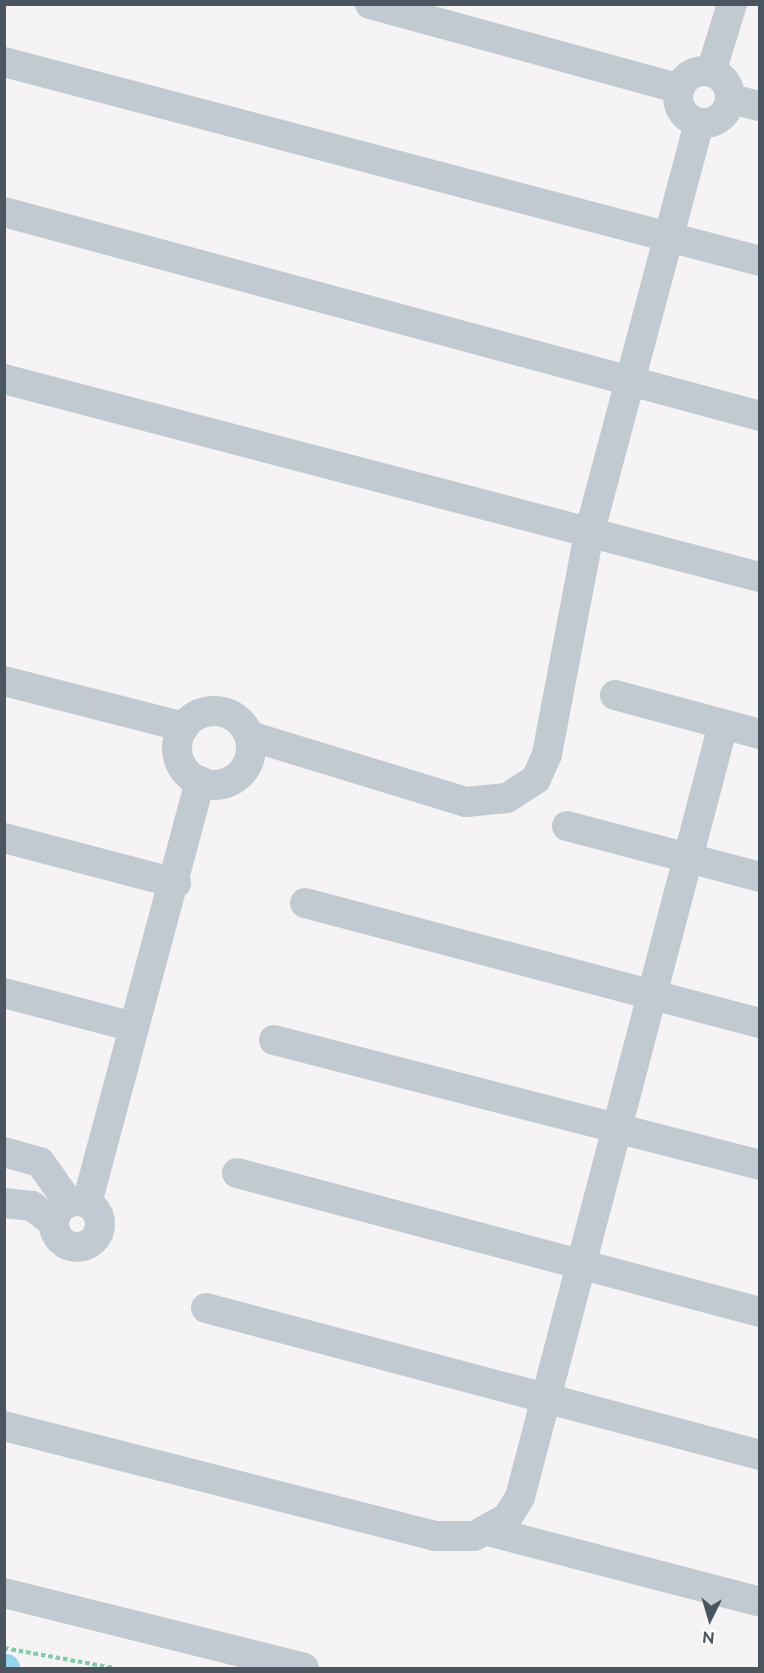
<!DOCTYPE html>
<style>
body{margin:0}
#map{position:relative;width:764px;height:1673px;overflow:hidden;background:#f5f3f3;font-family:Raleway,sans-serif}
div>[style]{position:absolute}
.canal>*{height:28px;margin:-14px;padding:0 14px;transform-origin:14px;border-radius:14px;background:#94d3e9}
.path>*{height:4px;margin-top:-2px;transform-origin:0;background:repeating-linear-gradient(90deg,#7ecca9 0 4.5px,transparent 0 7.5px)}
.minor>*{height:30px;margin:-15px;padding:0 15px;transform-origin:15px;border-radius:15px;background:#c1c9d1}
.minor>.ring{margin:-15px;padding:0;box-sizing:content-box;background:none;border:30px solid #c1c9d1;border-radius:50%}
span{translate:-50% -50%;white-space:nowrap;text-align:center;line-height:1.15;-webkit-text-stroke:4.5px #fff;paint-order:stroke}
.frame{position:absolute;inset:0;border:6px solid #4b5560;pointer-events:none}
.north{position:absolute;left:680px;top:1589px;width:60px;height:60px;-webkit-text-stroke:4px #fff;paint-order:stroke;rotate:185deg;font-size:16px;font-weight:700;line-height:24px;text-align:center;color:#4b5560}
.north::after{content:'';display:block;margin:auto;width:21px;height:27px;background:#4b5560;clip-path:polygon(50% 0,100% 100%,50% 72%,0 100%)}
</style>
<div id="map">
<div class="canal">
<i style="left:4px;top:1668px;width:2px"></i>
</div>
<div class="path">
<i style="left:4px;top:1648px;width:112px;rotate:10.3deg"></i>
</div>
<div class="minor">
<i style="left:370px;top:4px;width:321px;rotate:15.3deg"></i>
<i style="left:4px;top:62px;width:782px;rotate:14.75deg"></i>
<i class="ring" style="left:678px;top:71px;width:22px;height:22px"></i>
<i style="left:711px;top:72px;width:71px;rotate:-72.8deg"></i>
<i style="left:731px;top:99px;width:30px;rotate:14deg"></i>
<i style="left:4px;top:212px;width:783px;rotate:15.1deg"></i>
<i style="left:4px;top:379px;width:781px;rotate:14.68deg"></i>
<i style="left:4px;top:681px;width:186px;rotate:14.3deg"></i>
<i style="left:615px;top:695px;width:150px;rotate:15.1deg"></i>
<i class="ring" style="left:177px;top:711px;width:44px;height:44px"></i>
<i style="left:250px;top:736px;width:226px;rotate:17deg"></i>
<i style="left:466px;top:802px;width:41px;rotate:-5.6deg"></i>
<i style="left:507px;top:798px;width:35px;rotate:-33deg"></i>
<i style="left:536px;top:779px;width:27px;rotate:-66deg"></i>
<i style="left:547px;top:754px;width:224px;rotate:-79.2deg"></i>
<i style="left:589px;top:534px;width:425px;rotate:-75deg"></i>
<i style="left:567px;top:826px;width:200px;rotate:14.8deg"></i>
<i style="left:4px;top:838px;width:178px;rotate:14.7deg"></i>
<i style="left:305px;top:903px;width:471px;rotate:14.8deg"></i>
<i style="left:4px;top:993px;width:134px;rotate:14.7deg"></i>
<i style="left:274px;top:1040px;width:502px;rotate:14.42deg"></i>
<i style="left:4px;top:1152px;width:37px;rotate:16deg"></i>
<i style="left:40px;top:1162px;width:50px;rotate:54.7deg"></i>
<i style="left:237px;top:1173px;width:541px;rotate:14.88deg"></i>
<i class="ring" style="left:54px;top:1201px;width:16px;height:16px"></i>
<i style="left:4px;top:1203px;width:28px;rotate:6deg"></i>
<i style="left:32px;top:1206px;width:28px;rotate:38deg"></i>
<i style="left:87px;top:1203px;width:437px;rotate:-75deg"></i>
<i style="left:206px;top:1308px;width:573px;rotate:14.86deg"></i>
<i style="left:4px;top:1426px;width:445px;rotate:14.3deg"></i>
<i style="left:435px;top:1536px;width:39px"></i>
<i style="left:474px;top:1536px;width:38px;rotate:-29deg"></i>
<i style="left:507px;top:1518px;width:25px;rotate:-58deg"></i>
<i style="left:520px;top:1497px;width:798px;rotate:-75.27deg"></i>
<i style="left:488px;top:1531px;width:281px;rotate:14.6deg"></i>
<i style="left:4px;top:1593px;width:309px;rotate:14deg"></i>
</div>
<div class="frame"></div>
<div class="north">N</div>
</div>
